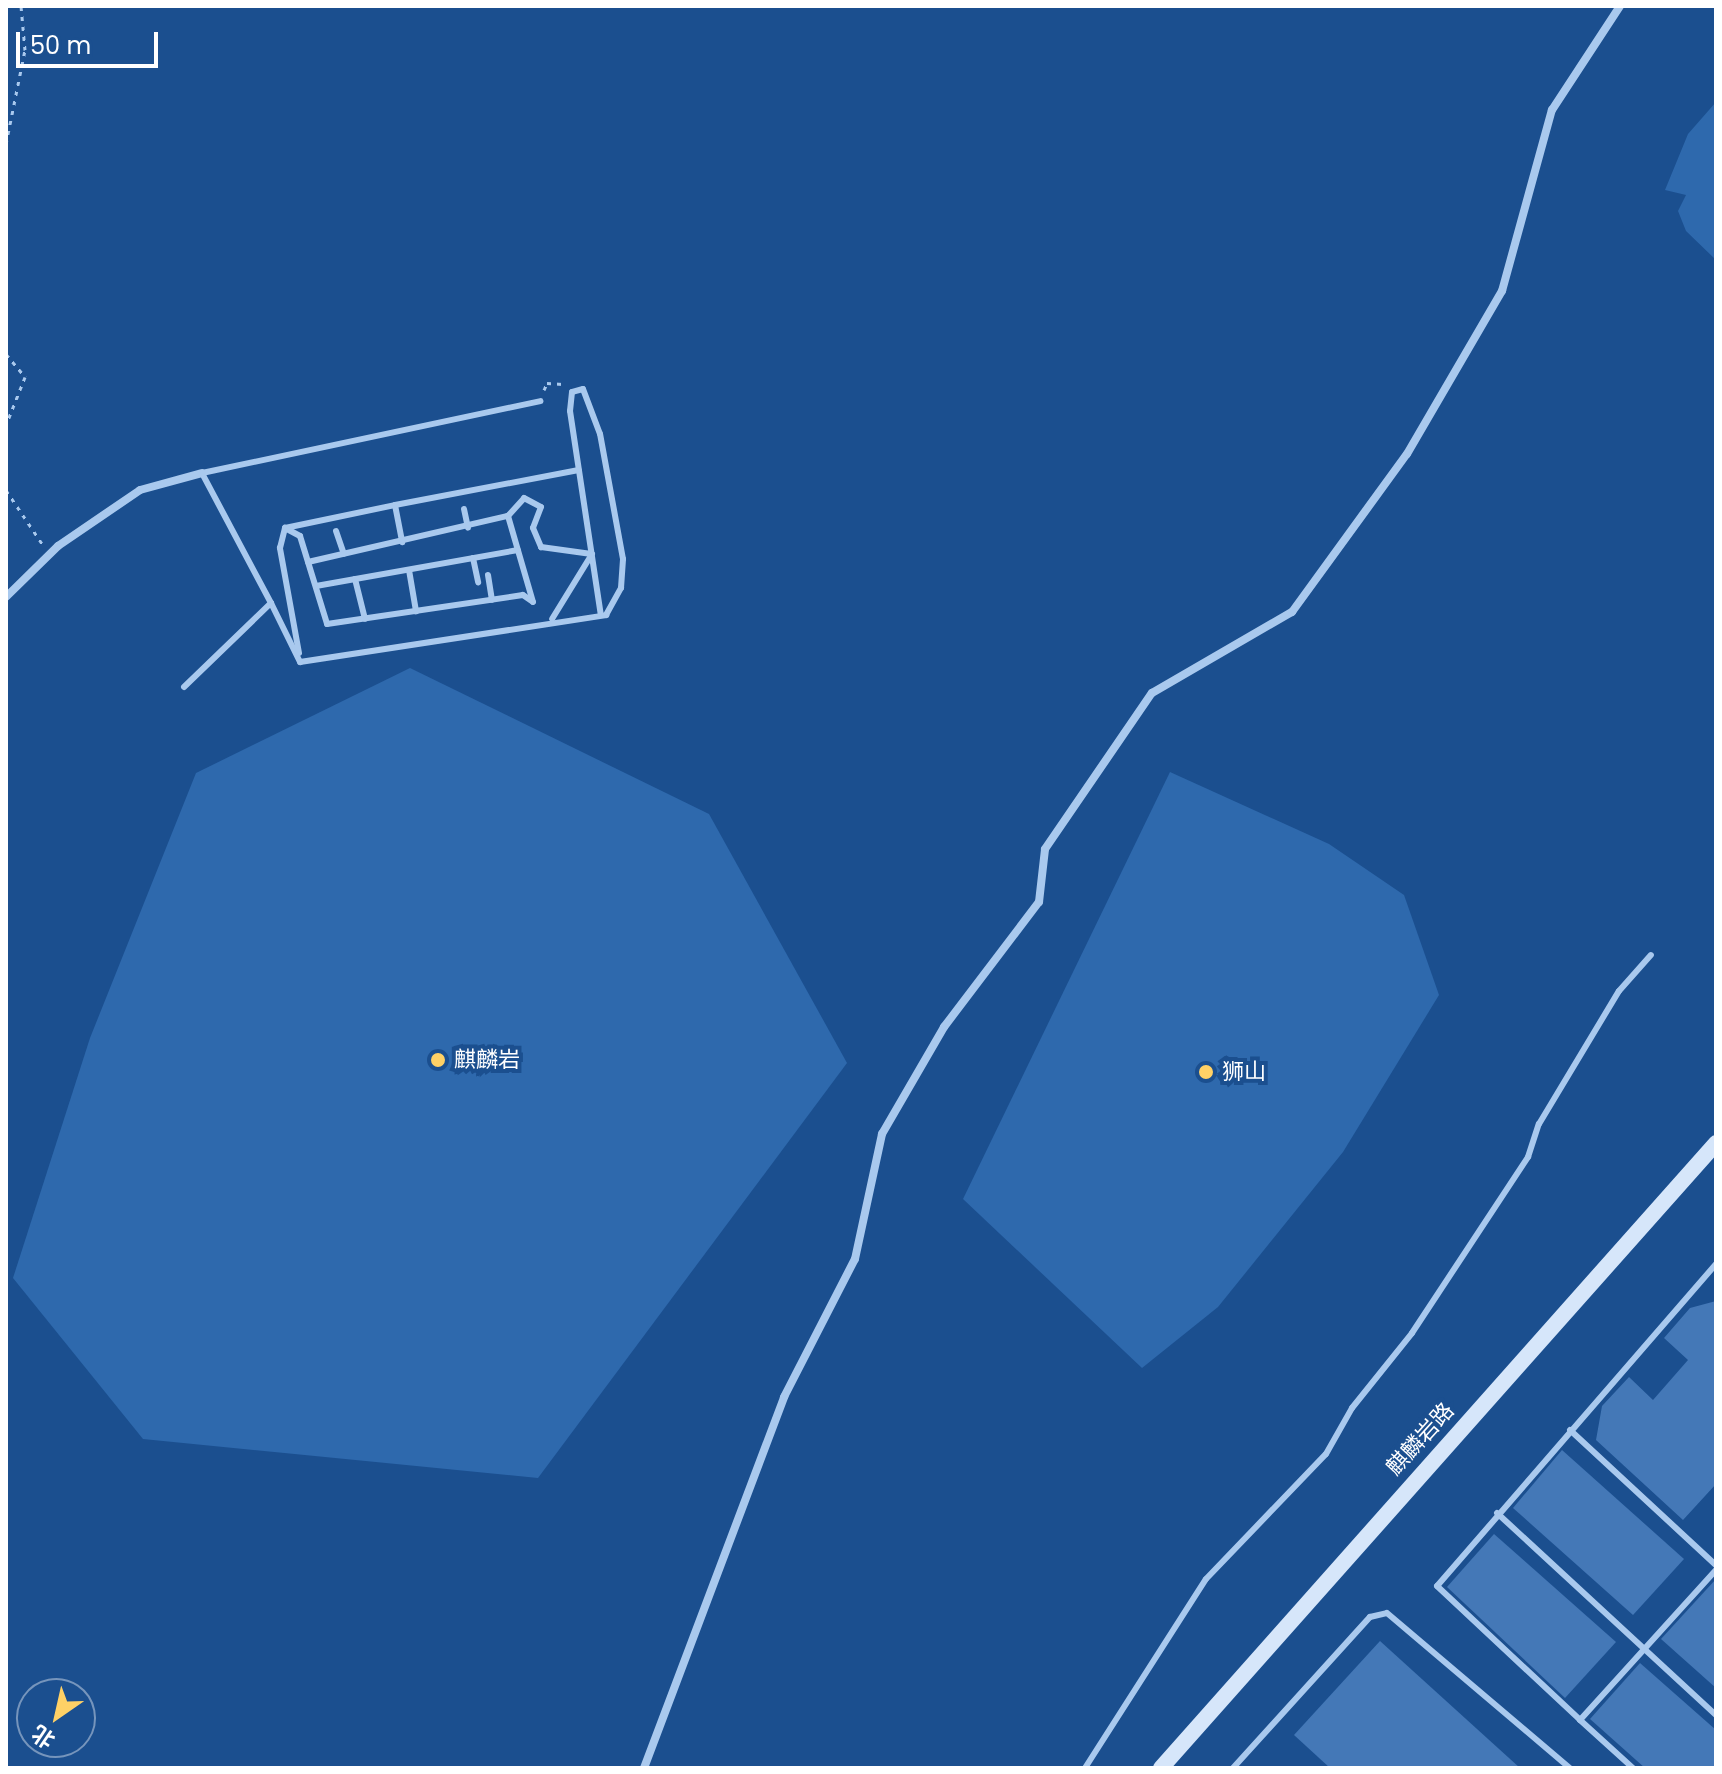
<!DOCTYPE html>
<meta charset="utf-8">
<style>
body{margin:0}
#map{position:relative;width:1722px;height:1774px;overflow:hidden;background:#1b4f8f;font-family:Poppins,"Noto Sans SC",sans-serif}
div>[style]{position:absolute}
.green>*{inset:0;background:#2e69ad}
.building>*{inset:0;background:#4478b7}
.path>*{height:3px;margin-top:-1.5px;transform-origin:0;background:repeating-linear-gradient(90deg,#a9c9ee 0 4px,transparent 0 10px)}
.lane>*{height:6px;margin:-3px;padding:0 3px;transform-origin:3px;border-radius:3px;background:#a9c9ee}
.street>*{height:8px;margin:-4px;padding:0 4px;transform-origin:4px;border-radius:4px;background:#a9c9ee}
.secondary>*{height:16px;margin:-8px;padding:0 8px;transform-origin:8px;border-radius:8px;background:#d6e6fa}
.dots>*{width:22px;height:22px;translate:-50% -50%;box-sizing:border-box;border:4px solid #1b4f8f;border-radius:50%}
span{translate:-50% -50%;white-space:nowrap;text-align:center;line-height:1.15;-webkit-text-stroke:8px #1b4f8f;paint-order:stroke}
.poi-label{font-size:22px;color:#fff}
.left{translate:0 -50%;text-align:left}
.street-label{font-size:22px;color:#fff}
.frame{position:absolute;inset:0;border:8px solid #fff;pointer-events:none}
.north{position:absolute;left:16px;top:1678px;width:80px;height:80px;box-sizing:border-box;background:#1b4f8f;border:2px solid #7695bc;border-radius:50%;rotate:214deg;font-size:22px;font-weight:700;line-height:32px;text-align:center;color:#fff}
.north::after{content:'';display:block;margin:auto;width:28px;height:36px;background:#ffd166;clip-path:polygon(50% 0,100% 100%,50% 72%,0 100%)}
.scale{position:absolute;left:16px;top:32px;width:142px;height:36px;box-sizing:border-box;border:4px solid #fff;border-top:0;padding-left:10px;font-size:24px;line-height:28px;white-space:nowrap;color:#fff;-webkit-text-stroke:6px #1b4f8f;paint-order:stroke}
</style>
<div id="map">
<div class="green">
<i style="clip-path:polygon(1716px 102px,1716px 260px,1686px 231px,1678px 211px,1686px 195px,1665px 190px,1688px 134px)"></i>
<i style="clip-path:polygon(410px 668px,709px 814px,847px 1063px,538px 1478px,143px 1439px,13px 1278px,90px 1038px,196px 773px)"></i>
<i style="clip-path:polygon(1170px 772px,1329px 844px,1404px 895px,1439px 995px,1343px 1152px,1218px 1307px,1142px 1368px,963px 1199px)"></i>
</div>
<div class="building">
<i style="clip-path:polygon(1716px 1301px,1716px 1484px,1683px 1520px,1596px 1440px,1602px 1406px,1629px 1377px,1653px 1400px,1688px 1360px,1664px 1338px,1690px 1308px)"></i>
<i style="clip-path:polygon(1562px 1450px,1684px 1559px,1633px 1615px,1513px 1508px)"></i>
<i style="clip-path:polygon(1494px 1534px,1616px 1642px,1565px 1698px,1447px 1587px)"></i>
<i style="clip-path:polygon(1716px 1579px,1716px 1688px,1661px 1639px)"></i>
<i style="clip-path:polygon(1380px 1641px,1520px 1768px,1330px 1768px,1294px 1735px)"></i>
<i style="clip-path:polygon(1640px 1663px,1716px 1730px,1716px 1768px,1645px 1768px,1590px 1719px)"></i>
</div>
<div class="path">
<i style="left:6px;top:144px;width:96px;rotate:-78.6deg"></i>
<i style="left:25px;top:50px;width:44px;rotate:-95.2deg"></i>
<i style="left:6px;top:354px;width:30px;rotate:50deg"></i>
<i style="left:25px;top:377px;width:52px;rotate:111.6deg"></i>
<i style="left:544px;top:390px;width:8px;rotate:-67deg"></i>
<i style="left:547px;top:383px;width:16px;rotate:4deg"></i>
<i style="left:6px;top:490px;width:66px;rotate:56.1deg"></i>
</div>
<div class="lane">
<i style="left:395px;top:505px;width:187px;rotate:-10.8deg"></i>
<i style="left:464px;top:509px;width:19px;rotate:78deg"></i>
<i style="left:285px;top:528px;width:112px;rotate:-11.8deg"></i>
<i style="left:395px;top:505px;width:38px;rotate:79deg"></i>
<i style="left:336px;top:531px;width:24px;rotate:71deg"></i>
<i style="left:473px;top:558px;width:25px;rotate:78deg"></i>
<i style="left:308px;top:562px;width:205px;rotate:-13deg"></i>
<i style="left:409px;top:570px;width:42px;rotate:80.3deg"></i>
<i style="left:488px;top:575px;width:25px;rotate:81deg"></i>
<i style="left:355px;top:579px;width:41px;rotate:76deg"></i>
<i style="left:316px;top:586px;width:205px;rotate:-10.1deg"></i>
<i style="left:271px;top:603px;width:66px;rotate:63.8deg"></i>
<i style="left:300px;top:662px;width:310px;rotate:-8.7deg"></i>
<i style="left:606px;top:615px;width:31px;rotate:-61deg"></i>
<i style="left:621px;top:588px;width:29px;rotate:-86deg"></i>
<i style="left:623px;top:559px;width:127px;rotate:-100.4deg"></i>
<i style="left:600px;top:434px;width:48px;rotate:-110.7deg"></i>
<i style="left:583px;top:389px;width:11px;rotate:165deg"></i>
<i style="left:572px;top:392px;width:19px;rotate:96deg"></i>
<i style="left:570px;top:411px;width:206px;rotate:81.4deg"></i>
<i style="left:299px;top:653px;width:107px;rotate:-100.3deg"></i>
<i style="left:280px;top:548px;width:21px;rotate:-76deg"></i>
<i style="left:285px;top:528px;width:17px;rotate:28deg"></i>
<i style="left:300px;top:536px;width:92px;rotate:72.9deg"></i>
<i style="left:327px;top:624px;width:198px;rotate:-8.4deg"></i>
<i style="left:523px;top:595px;width:12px;rotate:35deg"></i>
<i style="left:533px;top:602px;width:90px;rotate:-106.2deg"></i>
<i style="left:508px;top:516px;width:24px;rotate:-48deg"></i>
<i style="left:524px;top:498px;width:19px;rotate:28deg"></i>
<i style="left:541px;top:507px;width:22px;rotate:111deg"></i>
<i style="left:533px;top:528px;width:21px;rotate:67deg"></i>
<i style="left:541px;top:547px;width:51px;rotate:7.8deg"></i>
<i style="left:592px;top:554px;width:76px;rotate:121.6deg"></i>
<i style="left:184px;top:687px;width:121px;rotate:-44deg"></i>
<i style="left:271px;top:603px;width:147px;rotate:-118deg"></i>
<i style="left:202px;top:473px;width:346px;rotate:-12deg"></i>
<i style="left:1716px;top:1264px;width:426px;rotate:130.9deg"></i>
<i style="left:1437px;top:1586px;width:196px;rotate:43.1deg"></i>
<i style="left:1580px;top:1720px;width:202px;rotate:-47.8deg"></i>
<i style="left:1570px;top:1430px;width:199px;rotate:42.8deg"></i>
<i style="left:1497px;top:1513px;width:298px;rotate:42.7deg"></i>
<i style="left:1580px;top:1720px;width:72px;rotate:42.2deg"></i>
<i style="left:1085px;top:1768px;width:224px;rotate:-57.4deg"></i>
<i style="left:1206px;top:1579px;width:173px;rotate:-46.2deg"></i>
<i style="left:1326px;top:1454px;width:53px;rotate:-60.5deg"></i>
<i style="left:1352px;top:1408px;width:96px;rotate:-51.3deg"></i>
<i style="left:1412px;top:1333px;width:211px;rotate:-56.6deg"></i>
<i style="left:1528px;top:1157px;width:35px;rotate:-72deg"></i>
<i style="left:1539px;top:1124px;width:155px;rotate:-59deg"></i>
<i style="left:1619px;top:991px;width:48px;rotate:-48.4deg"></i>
<i style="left:1233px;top:1768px;width:204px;rotate:-47.8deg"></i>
<i style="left:1370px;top:1617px;width:17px;rotate:-13deg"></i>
<i style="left:1387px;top:1613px;width:240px;rotate:40.3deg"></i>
</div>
<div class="street">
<i style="left:6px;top:597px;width:73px;rotate:-44.4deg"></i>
<i style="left:58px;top:546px;width:99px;rotate:-34.3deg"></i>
<i style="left:140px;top:490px;width:64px;rotate:-15.3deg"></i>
<i style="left:644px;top:1768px;width:397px;rotate:-69.3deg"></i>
<i style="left:784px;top:1397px;width:155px;rotate:-62.8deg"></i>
<i style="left:855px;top:1259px;width:128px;rotate:-77.8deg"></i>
<i style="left:882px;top:1134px;width:124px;rotate:-59.9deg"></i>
<i style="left:944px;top:1027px;width:157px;rotate:-52.8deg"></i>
<i style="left:1039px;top:902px;width:53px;rotate:-83.5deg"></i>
<i style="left:1045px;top:849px;width:189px;rotate:-55.6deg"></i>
<i style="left:1152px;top:693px;width:162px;rotate:-30.1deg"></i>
<i style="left:1292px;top:612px;width:195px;rotate:-54deg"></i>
<i style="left:1407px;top:454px;width:189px;rotate:-59.8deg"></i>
<i style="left:1502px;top:291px;width:188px;rotate:-74.6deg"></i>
<i style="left:1552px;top:110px;width:124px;rotate:-56.8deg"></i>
</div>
<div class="secondary">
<i style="left:1161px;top:1768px;width:836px;rotate:-48.39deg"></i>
</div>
<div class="dots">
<i style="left:438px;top:1060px;background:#ffd166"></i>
<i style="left:1206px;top:1072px;background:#ffd166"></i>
</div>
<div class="poi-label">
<span class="left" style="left:454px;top:1060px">麒麟岩</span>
<span class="left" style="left:1222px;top:1072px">狮山</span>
</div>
<div class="street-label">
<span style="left:1420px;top:1439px;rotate:-48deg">麒麟岩路</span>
</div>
<div class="frame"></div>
<div class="north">北</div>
<div class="scale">50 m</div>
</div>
